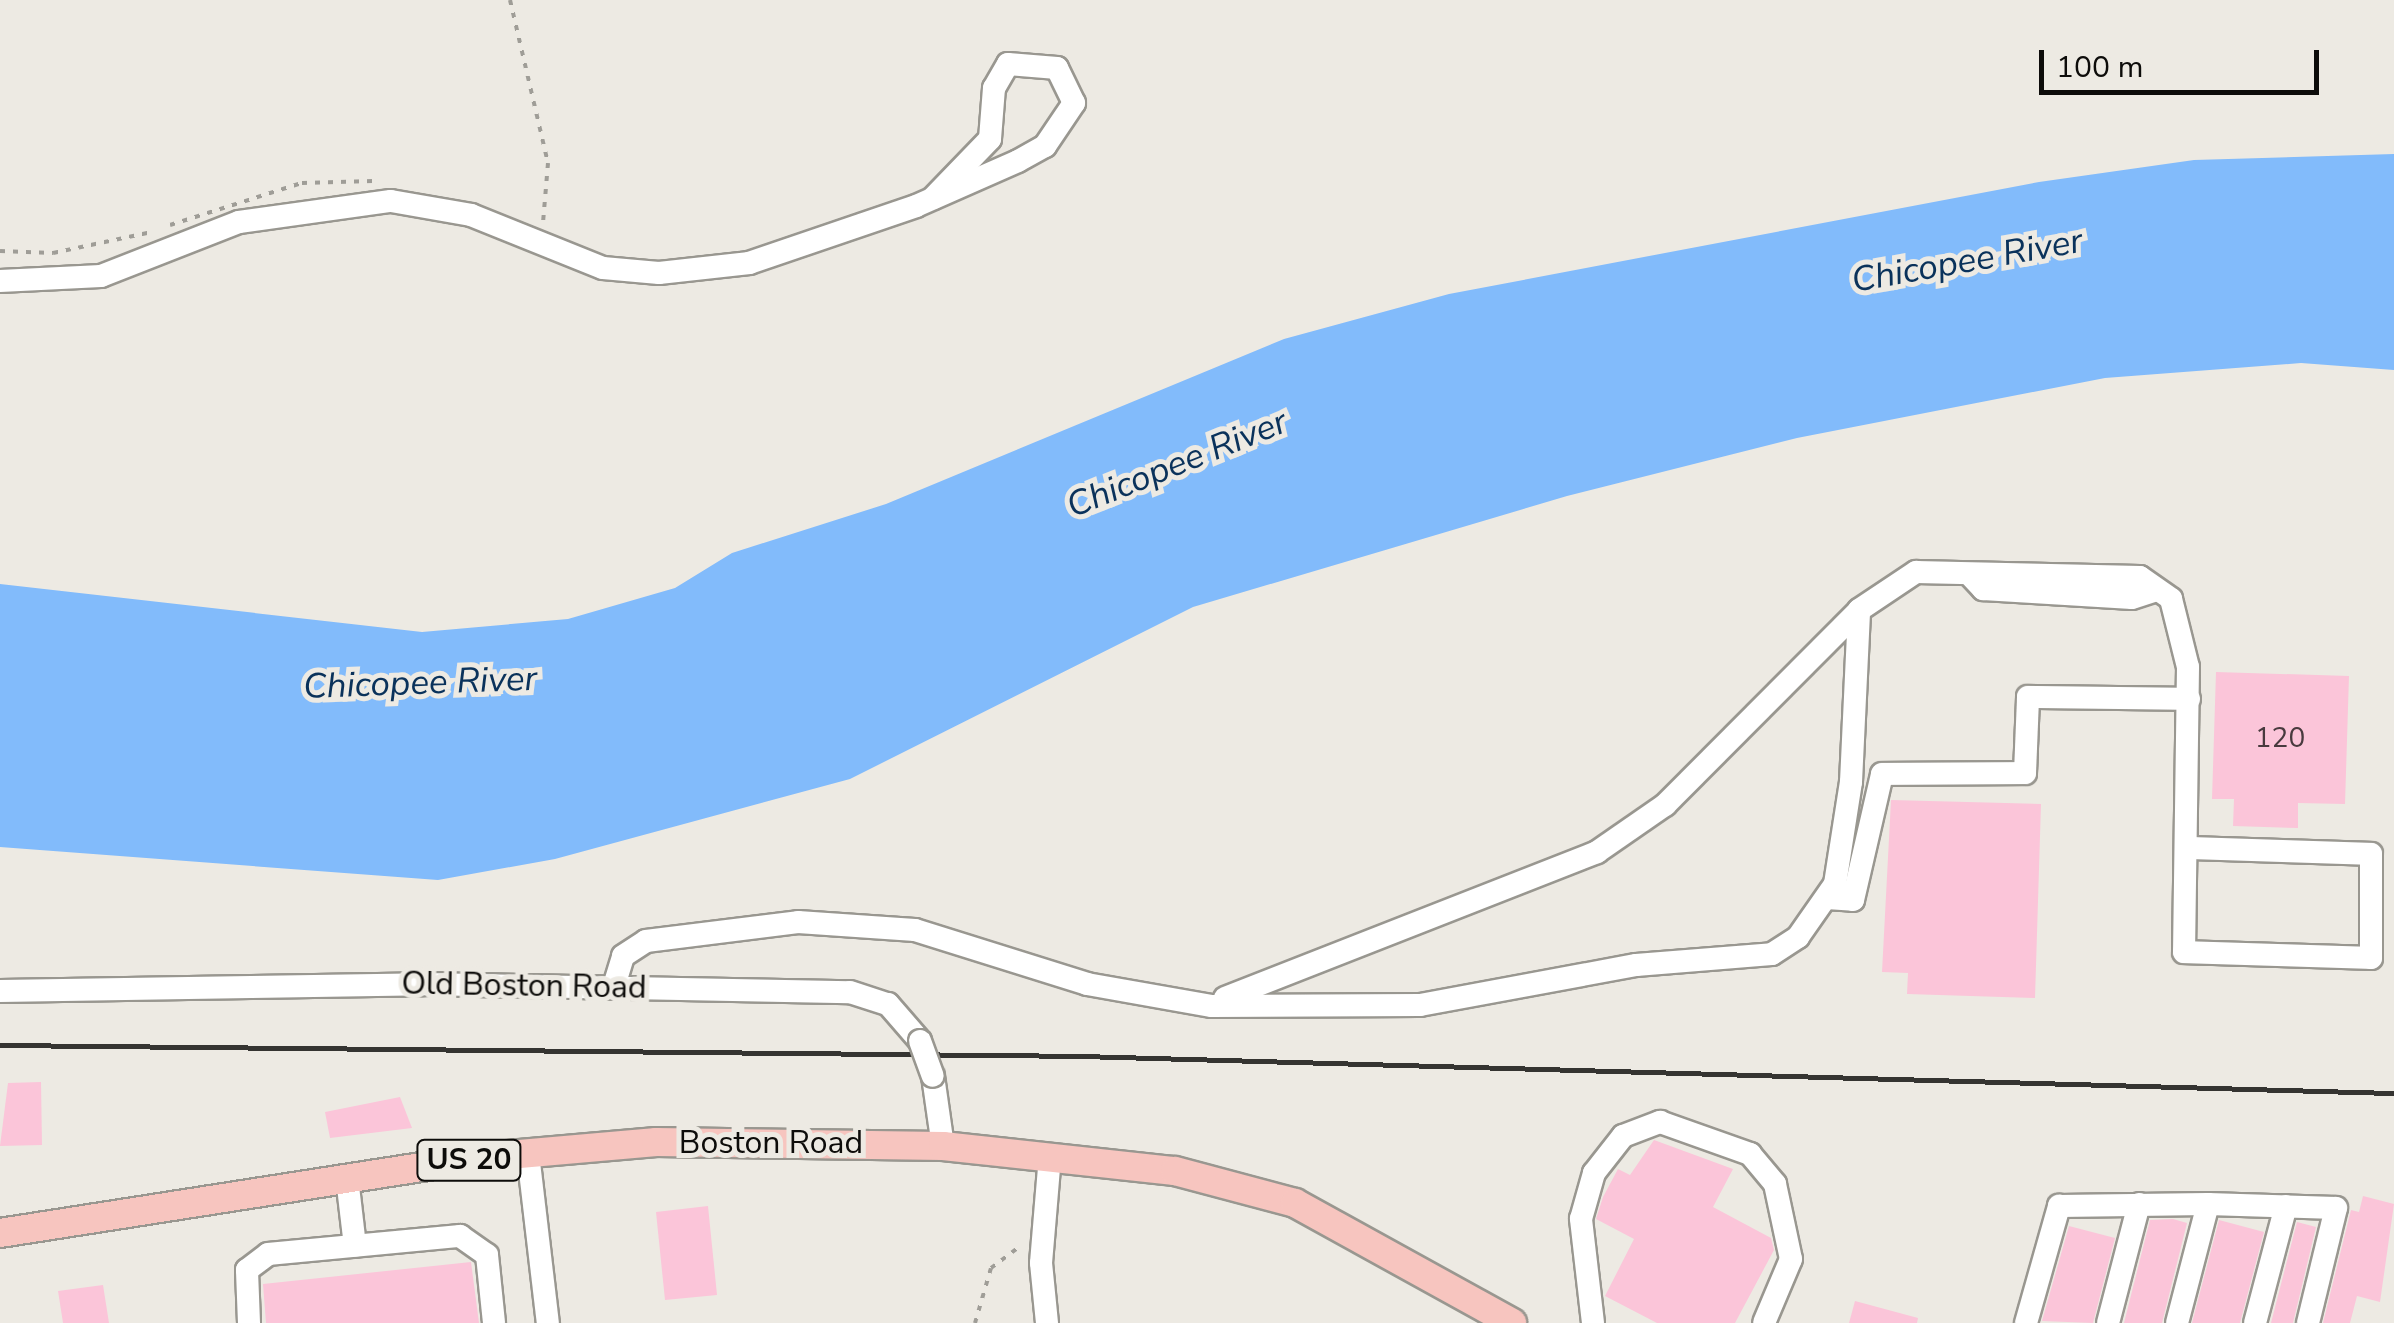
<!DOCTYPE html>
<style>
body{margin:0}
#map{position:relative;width:2394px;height:1323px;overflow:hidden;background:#edeae3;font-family:"Nunito Sans",sans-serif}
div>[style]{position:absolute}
.water>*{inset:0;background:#82bbfb}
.building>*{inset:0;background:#fbc5d9}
.path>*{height:4px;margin-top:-2px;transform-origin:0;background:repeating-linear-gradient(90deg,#9f9d97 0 5px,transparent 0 13px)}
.roads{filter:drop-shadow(2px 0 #999790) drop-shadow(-2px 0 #999790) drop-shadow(0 2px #999790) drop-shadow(0 -2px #999790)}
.minor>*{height:22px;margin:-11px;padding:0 11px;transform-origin:11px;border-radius:11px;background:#fff}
.major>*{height:28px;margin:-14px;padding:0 14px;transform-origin:14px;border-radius:14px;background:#f7c5bf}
.rail>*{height:5px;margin:-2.5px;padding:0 2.5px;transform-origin:2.5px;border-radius:2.5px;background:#353431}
.bridges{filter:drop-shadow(2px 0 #999790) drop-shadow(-2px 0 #999790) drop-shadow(0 2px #999790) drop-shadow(0 -2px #999790)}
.minor-bridge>*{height:22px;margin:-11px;padding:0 11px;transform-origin:11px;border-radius:11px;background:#fff}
span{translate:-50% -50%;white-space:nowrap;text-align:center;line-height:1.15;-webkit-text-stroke:10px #edeae3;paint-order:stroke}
.number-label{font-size:28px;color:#483a3e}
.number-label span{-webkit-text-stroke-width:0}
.shield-label span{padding:2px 8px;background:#edeae3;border:2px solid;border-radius:8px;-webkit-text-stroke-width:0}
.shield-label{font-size:30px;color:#0d0c0a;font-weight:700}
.street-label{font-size:32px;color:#0d0c0a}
.water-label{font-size:35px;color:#0a325b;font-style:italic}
.scale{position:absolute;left:2039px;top:50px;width:280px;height:45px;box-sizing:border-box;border:5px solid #0d0c0a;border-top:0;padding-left:12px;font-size:30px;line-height:35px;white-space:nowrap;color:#0d0c0a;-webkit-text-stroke:8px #edeae3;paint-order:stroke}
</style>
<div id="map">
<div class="water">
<i style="clip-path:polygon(2394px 154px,2394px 370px,2301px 363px,2105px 378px,1797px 438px,1567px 496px,1193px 607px,850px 779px,555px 859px,438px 880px,0 847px,0 584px,422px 632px,568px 619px,675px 588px,732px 553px,886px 504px,1284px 339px,1449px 294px,2039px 182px,2194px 160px)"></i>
</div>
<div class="building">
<i style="clip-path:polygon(2216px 672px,2349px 676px,2345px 804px,2298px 803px,2298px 828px,2233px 826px,2234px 799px,2212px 799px)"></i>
<i style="clip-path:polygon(1891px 800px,2041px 804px,2035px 998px,1907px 994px,1908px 973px,1882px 972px)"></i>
<i style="clip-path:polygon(41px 1082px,42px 1145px,0 1146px,8px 1083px)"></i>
<i style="clip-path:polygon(400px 1097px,412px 1128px,330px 1138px,325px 1112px)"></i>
<i style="clip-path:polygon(1654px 1140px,1733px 1169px,1713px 1207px,1771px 1238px,1774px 1250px,1735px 1323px,1657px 1323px,1605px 1296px,1634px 1239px,1596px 1219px,1603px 1197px,1618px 1169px,1630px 1175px)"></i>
<i style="clip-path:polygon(2363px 1196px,2394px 1204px,2380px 1302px,2357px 1296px,2350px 1323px,2323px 1323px,2351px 1210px,2359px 1212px)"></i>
<i style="clip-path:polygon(708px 1206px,717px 1295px,665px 1300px,656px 1212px)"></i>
<i style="clip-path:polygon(2173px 1219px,2187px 1223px,2162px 1323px,2124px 1323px,2150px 1220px)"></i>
<i style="clip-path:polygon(2219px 1220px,2264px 1232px,2240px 1323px,2192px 1323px)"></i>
<i style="clip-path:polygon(2297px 1222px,2316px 1227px,2293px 1323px,2271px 1323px)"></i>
<i style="clip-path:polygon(2069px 1226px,2115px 1238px,2093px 1323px,2042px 1321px)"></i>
<i style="clip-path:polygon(471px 1262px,479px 1323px,266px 1323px,263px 1284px)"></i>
<i style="clip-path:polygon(103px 1285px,109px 1323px,63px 1323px,58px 1291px)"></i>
<i style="clip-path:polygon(1855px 1301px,1918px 1318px,1917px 1323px,1849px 1323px)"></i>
</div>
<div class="path">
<i style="left:510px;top:0;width:167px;rotate:76.9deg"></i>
<i style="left:548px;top:163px;width:59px;rotate:94.8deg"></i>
<i style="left:170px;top:225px;width:139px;rotate:-17.7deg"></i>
<i style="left:302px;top:183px;width:71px;rotate:-1.6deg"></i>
<i style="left:0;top:251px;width:53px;rotate:2.2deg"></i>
<i style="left:53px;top:253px;width:101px;rotate:-12deg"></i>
<i style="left:975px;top:1323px;width:57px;rotate:-73.8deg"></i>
<i style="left:991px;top:1268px;width:38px;rotate:-37deg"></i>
</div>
<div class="roads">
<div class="minor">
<i style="left:0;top:281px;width:101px;rotate:-2.8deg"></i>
<i style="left:101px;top:276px;width:148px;rotate:-21.4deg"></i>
<i style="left:239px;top:222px;width:153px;rotate:-7.9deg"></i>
<i style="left:391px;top:201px;width:81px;rotate:9.9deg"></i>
<i style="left:471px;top:215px;width:142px;rotate:21.9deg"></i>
<i style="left:603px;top:268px;width:56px;rotate:5.1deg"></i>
<i style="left:659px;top:273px;width:91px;rotate:-6.3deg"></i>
<i style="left:749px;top:263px;width:176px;rotate:-18.8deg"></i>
<i style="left:916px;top:206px;width:111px;rotate:-23.8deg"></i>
<i style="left:1018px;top:161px;width:31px;rotate:-29deg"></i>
<i style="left:1045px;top:146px;width:52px;rotate:-56deg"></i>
<i style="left:1074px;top:103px;width:39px;rotate:-116deg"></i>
<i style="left:1057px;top:68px;width:49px;rotate:-175.3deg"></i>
<i style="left:1008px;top:64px;width:28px;rotate:120deg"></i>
<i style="left:994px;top:88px;width:51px;rotate:94.5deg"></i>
<i style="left:990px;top:139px;width:82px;rotate:134deg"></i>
<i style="left:1969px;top:574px;width:21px;rotate:47deg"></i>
<i style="left:1983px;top:589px;width:149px;rotate:3.5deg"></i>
<i style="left:2132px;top:598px;width:25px;rotate:-18deg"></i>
<i style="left:1827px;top:898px;width:26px;rotate:4deg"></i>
<i style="left:1853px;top:900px;width:129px;rotate:-77deg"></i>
<i style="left:1882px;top:774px;width:143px;rotate:-0.4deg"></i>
<i style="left:2025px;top:773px;width:76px;rotate:-87.7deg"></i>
<i style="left:2028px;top:697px;width:161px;rotate:0.7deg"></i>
<i style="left:614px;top:986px;width:31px;rotate:-73deg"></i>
<i style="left:623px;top:956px;width:27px;rotate:-33deg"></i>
<i style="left:646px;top:941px;width:153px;rotate:-7.1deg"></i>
<i style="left:798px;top:922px;width:117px;rotate:3.9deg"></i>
<i style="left:915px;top:930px;width:180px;rotate:17.4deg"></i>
<i style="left:1087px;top:984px;width:127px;rotate:10deg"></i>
<i style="left:1212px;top:1006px;width:208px;rotate:-0.3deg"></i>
<i style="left:1420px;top:1005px;width:220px;rotate:-10.5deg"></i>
<i style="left:1636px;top:965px;width:136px;rotate:-4.6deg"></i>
<i style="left:1772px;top:954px;width:31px;rotate:-33deg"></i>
<i style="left:1798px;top:937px;width:65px;rotate:-55.1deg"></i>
<i style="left:1835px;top:884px;width:103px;rotate:-81.1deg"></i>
<i style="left:1851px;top:782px;width:172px;rotate:-87.3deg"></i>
<i style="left:1859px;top:610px;width:69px;rotate:-33.7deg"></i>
<i style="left:1916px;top:572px;width:224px;rotate:1.3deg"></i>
<i style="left:2140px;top:577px;width:38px;rotate:35deg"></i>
<i style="left:2171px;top:599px;width:70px;rotate:76deg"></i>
<i style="left:2188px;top:667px;width:285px;rotate:90.8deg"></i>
<i style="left:2184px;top:952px;width:187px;rotate:1.8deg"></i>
<i style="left:2371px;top:958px;width:104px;rotate:-90deg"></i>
<i style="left:2371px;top:854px;width:185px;rotate:-178.1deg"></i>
<i style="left:0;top:991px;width:424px;rotate:-0.9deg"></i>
<i style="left:424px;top:984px;width:426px;rotate:1.1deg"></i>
<i style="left:850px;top:992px;width:40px;rotate:18deg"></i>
<i style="left:888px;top:1004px;width:49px;rotate:49.1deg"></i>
<i style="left:1225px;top:998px;width:400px;rotate:-21.4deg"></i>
<i style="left:1597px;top:852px;width:83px;rotate:-34.7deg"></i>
<i style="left:1665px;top:805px;width:275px;rotate:-45.1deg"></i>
<i style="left:933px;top:1076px;width:71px;rotate:81.9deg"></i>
<i style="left:528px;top:1154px;width:170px;rotate:83.3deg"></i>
<i style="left:347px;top:1178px;width:68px;rotate:83.3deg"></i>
<i style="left:249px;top:1323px;width:53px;rotate:-92.2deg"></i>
<i style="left:247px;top:1270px;width:26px;rotate:-37deg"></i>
<i style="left:268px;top:1254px;width:193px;rotate:-5.4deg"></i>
<i style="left:460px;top:1236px;width:33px;rotate:35deg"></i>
<i style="left:487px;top:1255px;width:68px;rotate:84.1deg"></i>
<i style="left:1047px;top:1323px;width:60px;rotate:-95.7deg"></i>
<i style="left:1041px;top:1263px;width:108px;rotate:-85.2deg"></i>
<i style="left:1593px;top:1323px;width:105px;rotate:-96.6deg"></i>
<i style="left:1581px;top:1219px;width:48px;rotate:-74.2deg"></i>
<i style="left:1594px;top:1173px;width:47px;rotate:-51.9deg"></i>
<i style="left:1623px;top:1136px;width:40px;rotate:-21deg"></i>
<i style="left:1660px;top:1122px;width:96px;rotate:19.6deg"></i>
<i style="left:1750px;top:1154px;width:39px;rotate:50deg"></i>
<i style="left:1775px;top:1184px;width:77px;rotate:78deg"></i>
<i style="left:1791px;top:1259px;width:69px;rotate:112.9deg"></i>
<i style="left:2026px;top:1323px;width:122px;rotate:-74.2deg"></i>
<i style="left:2059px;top:1206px;width:149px;rotate:-0.8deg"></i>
<i style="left:2208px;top:1204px;width:128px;rotate:1.8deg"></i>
<i style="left:2336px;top:1208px;width:118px;rotate:103.7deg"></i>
<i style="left:2108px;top:1323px;width:123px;rotate:-75.4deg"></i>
<i style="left:2177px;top:1323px;width:123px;rotate:-75.4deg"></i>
<i style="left:2255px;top:1323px;width:121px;rotate:-75.2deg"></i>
</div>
<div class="major">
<i style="left:0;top:1233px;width:491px;rotate:-8.9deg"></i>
<i style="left:485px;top:1157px;width:172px;rotate:-5deg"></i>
<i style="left:656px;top:1142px;width:287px;rotate:0.8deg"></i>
<i style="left:943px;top:1146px;width:233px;rotate:6.2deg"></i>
<i style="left:1175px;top:1171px;width:124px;rotate:14.9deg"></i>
<i style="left:1295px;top:1203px;width:248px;rotate:28.9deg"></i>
</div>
</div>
<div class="rail">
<i style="left:0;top:1045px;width:1082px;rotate:0.58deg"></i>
<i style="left:1082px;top:1056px;width:1313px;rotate:1.62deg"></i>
</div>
<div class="bridges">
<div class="minor-bridge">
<i style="left:920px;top:1041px;width:37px;rotate:70deg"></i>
</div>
</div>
<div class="number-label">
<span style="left:2280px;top:738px">120</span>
</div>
<div class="shield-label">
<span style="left:469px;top:1160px">US 20</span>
</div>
<div class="street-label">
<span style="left:524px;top:986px;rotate:1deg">Old Boston Road</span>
<span style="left:771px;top:1143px">Boston Road</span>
</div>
<div class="water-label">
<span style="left:1967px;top:261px;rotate:-10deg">Chicopee River</span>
<span style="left:1177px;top:464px;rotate:-22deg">Chicopee River</span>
<span style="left:420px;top:683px;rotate:-2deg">Chicopee River</span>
</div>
<div class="scale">100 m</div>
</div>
